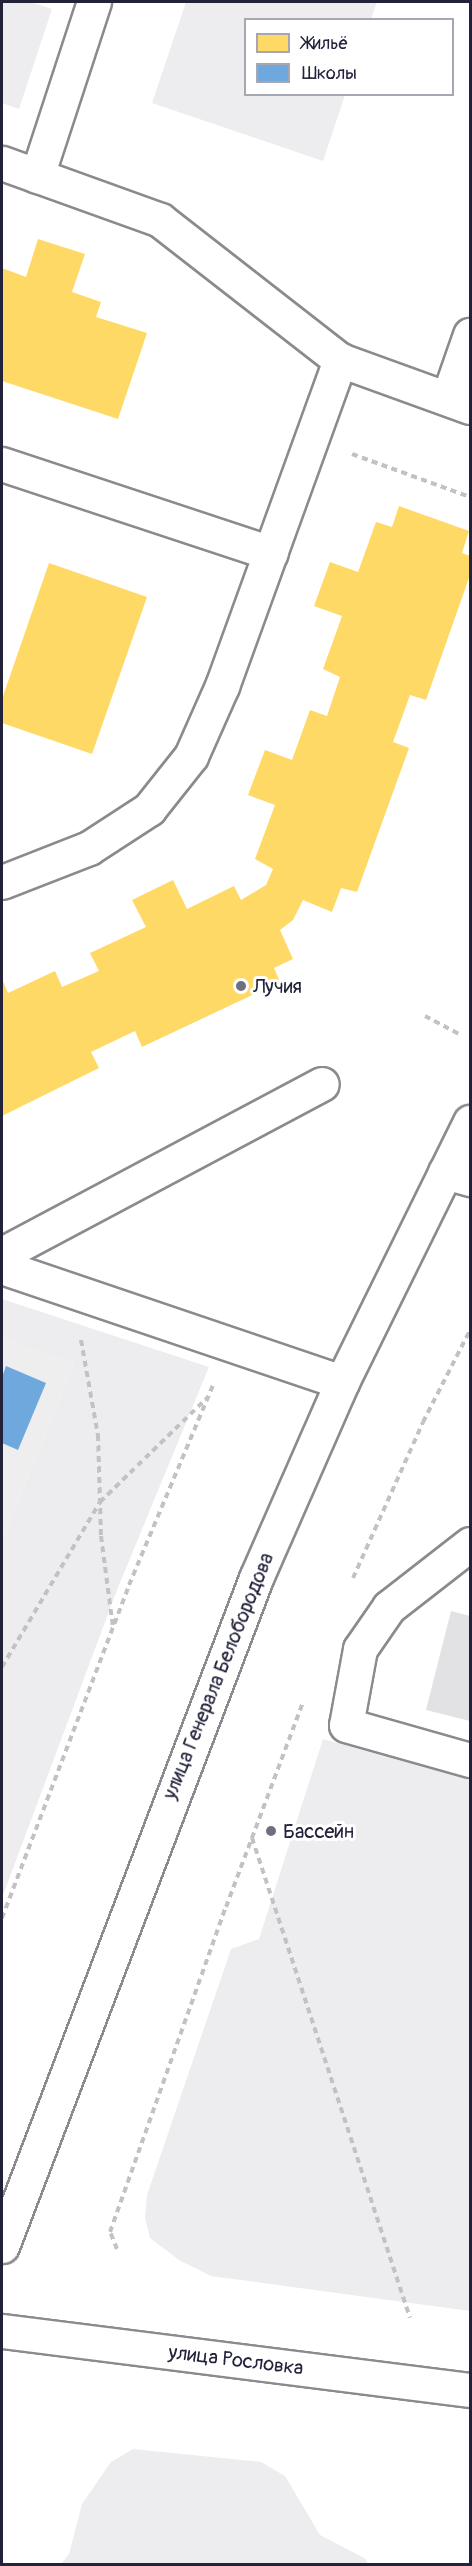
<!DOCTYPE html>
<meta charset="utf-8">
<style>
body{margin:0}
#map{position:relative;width:472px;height:2566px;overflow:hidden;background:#fff;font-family:Pangolin,sans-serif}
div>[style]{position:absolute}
.built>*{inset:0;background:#eeeeef}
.green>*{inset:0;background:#ededef}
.homes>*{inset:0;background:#ffd966}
.schools>*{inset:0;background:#6fa8dc}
.building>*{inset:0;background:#e2e2e4}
.path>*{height:4px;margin-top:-2px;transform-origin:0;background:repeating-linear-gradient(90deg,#c2c2c4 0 6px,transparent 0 10.5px)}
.roads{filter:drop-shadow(2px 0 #8a8a8f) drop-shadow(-2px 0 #8a8a8f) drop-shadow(0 2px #8a8a8f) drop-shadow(0 -2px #8a8a8f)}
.minor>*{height:33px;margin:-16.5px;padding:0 16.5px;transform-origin:16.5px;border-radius:16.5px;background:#fff}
.major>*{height:33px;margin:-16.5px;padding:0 16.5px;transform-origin:16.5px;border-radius:16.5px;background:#fff}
.dots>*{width:16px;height:16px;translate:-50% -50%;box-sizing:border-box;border:3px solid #fff;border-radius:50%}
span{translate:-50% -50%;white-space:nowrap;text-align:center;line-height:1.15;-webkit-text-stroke:6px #fff;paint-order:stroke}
.poi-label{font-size:20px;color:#22223b}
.left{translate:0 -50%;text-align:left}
.street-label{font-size:20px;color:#22223b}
.frame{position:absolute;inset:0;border:3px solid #22223b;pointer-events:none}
.legend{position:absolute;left:244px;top:18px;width:210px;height:78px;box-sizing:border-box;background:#fff;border:2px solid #a7a7b1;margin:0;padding:8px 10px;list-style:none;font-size:18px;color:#22223b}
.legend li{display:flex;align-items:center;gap:12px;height:30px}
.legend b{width:30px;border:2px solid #a7a7b1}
</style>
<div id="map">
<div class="built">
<i style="clip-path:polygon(2px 1339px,74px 1364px,2px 1539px)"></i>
</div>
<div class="green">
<i style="clip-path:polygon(2px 2px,31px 2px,52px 9px,19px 109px,2px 103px)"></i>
<i style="clip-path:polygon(186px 2px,377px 2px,371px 19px,246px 20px,246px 94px,345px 95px,323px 161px,152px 103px)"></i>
<i style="clip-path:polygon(2px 1299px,209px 1367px,117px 1590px,2px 1898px,2px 1539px,74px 1364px,2px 1339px)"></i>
<i style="clip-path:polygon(323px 1739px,470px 1780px,470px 2311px,211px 2276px,179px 2260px,150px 2238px,145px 2218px,147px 2195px,231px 1949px,259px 1939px)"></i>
<i style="clip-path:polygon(133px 2449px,261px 2462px,285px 2476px,320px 2535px,366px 2559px,368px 2564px,61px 2564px,69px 2554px,82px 2504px,111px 2462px)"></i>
</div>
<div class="homes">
<i style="clip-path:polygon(38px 239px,85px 254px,72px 292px,101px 302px,96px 317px,147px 333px,118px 419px,2px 381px,2px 268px,26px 277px)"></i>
<i style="clip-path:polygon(399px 506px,469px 531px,462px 553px,470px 556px,470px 575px,426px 700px,410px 695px,393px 742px,409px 748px,357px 892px,341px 888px,332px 912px,303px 900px,293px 920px,280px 930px,293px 959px,274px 968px,280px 982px,142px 1047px,135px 1031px,91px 1052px,99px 1068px,2px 1116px,2px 979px,8px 993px,55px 971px,62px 987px,99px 971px,90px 953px,146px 927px,132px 900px,173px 880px,187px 909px,234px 886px,241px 900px,266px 885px,273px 869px,255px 859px,275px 805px,248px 795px,265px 750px,292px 760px,310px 710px,327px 716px,340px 677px,323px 669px,342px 616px,314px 606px,330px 562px,358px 572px,376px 522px,392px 527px)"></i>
<i style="clip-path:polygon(49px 563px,147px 597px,92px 754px,2px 723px,2px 699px)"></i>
</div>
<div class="schools">
<i style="clip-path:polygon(6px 1366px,46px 1383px,18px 1450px,2px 1443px,2px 1377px)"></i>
</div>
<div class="building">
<i style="clip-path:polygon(451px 1611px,470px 1616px,470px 1721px,426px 1710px)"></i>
</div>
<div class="path">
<i style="left:352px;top:454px;width:126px;rotate:20deg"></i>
<i style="left:425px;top:1016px;width:38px;rotate:28deg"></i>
<i style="left:81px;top:1340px;width:97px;rotate:79.9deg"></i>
<i style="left:98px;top:1435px;width:101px;rotate:88.3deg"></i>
<i style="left:101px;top:1536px;width:92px;rotate:82.5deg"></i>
<i style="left:353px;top:1578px;width:171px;rotate:-65.8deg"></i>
<i style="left:423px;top:1422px;width:103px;rotate:-62.9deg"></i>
<i style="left:2px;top:1667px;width:192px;rotate:-59.3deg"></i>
<i style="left:100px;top:1502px;width:149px;rotate:-44.2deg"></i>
<i style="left:252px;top:1838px;width:505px;rotate:71.78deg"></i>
<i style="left:2px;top:1918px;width:356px;rotate:-69.1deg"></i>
<i style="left:129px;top:1585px;width:219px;rotate:-67.2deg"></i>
<i style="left:117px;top:2249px;width:18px;rotate:-112deg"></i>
<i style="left:110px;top:2232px;width:345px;rotate:-70.4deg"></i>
<i style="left:226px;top:1907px;width:219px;rotate:-69.4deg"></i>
</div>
<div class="roads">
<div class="minor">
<i style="left:2px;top:163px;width:168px;rotate:19.8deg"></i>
<i style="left:160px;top:220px;width:228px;rotate:37.9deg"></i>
<i style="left:340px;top:360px;width:138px;rotate:19.9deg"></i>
<i style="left:37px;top:176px;width:183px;rotate:-71.9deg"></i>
<i style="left:448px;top:398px;width:67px;rotate:-70.8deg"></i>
<i style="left:2px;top:464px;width:283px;rotate:18.3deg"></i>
<i style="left:2px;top:882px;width:93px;rotate:-21.3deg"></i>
<i style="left:89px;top:848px;width:72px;rotate:-33deg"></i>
<i style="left:149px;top:809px;width:68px;rotate:-51.6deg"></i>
<i style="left:191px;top:756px;width:77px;rotate:-66.1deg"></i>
<i style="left:222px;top:686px;width:347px;rotate:-70.1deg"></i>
<i style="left:445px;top:1172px;width:26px;rotate:16deg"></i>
<i style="left:2px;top:1254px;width:362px;rotate:-28deg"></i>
<i style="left:2px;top:1267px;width:359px;rotate:18.7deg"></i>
<i style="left:470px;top:1544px;width:103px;rotate:142.1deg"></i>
<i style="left:389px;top:1607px;width:51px;rotate:124.6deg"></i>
<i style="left:360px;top:1649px;width:77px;rotate:100.4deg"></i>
<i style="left:346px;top:1725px;width:129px;rotate:15.8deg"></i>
<i style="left:2px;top:2331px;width:472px;rotate:7.2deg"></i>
</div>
<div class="major">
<i style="left:2px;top:2246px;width:715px;rotate:-69.18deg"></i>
<i style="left:256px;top:1578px;width:214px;rotate:-66.3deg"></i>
<i style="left:342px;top:1382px;width:290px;rotate:-63.8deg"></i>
</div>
</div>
<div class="dots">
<i style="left:241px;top:986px;background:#6f6f80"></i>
<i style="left:271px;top:1831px;background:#6f6f80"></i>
</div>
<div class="poi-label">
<span class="left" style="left:253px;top:986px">Лучия</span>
<span class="left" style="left:283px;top:1831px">Бассейн</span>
</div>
<div class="street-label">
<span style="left:218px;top:1676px;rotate:-68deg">улица Генерала Белобородова</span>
<span style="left:236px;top:2360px;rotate:7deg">улица Рословка</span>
</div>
<div class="frame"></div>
<ul class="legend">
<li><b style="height:16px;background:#ffd966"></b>Жильё</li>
<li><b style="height:16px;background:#6fa8dc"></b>Школы</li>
</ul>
</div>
